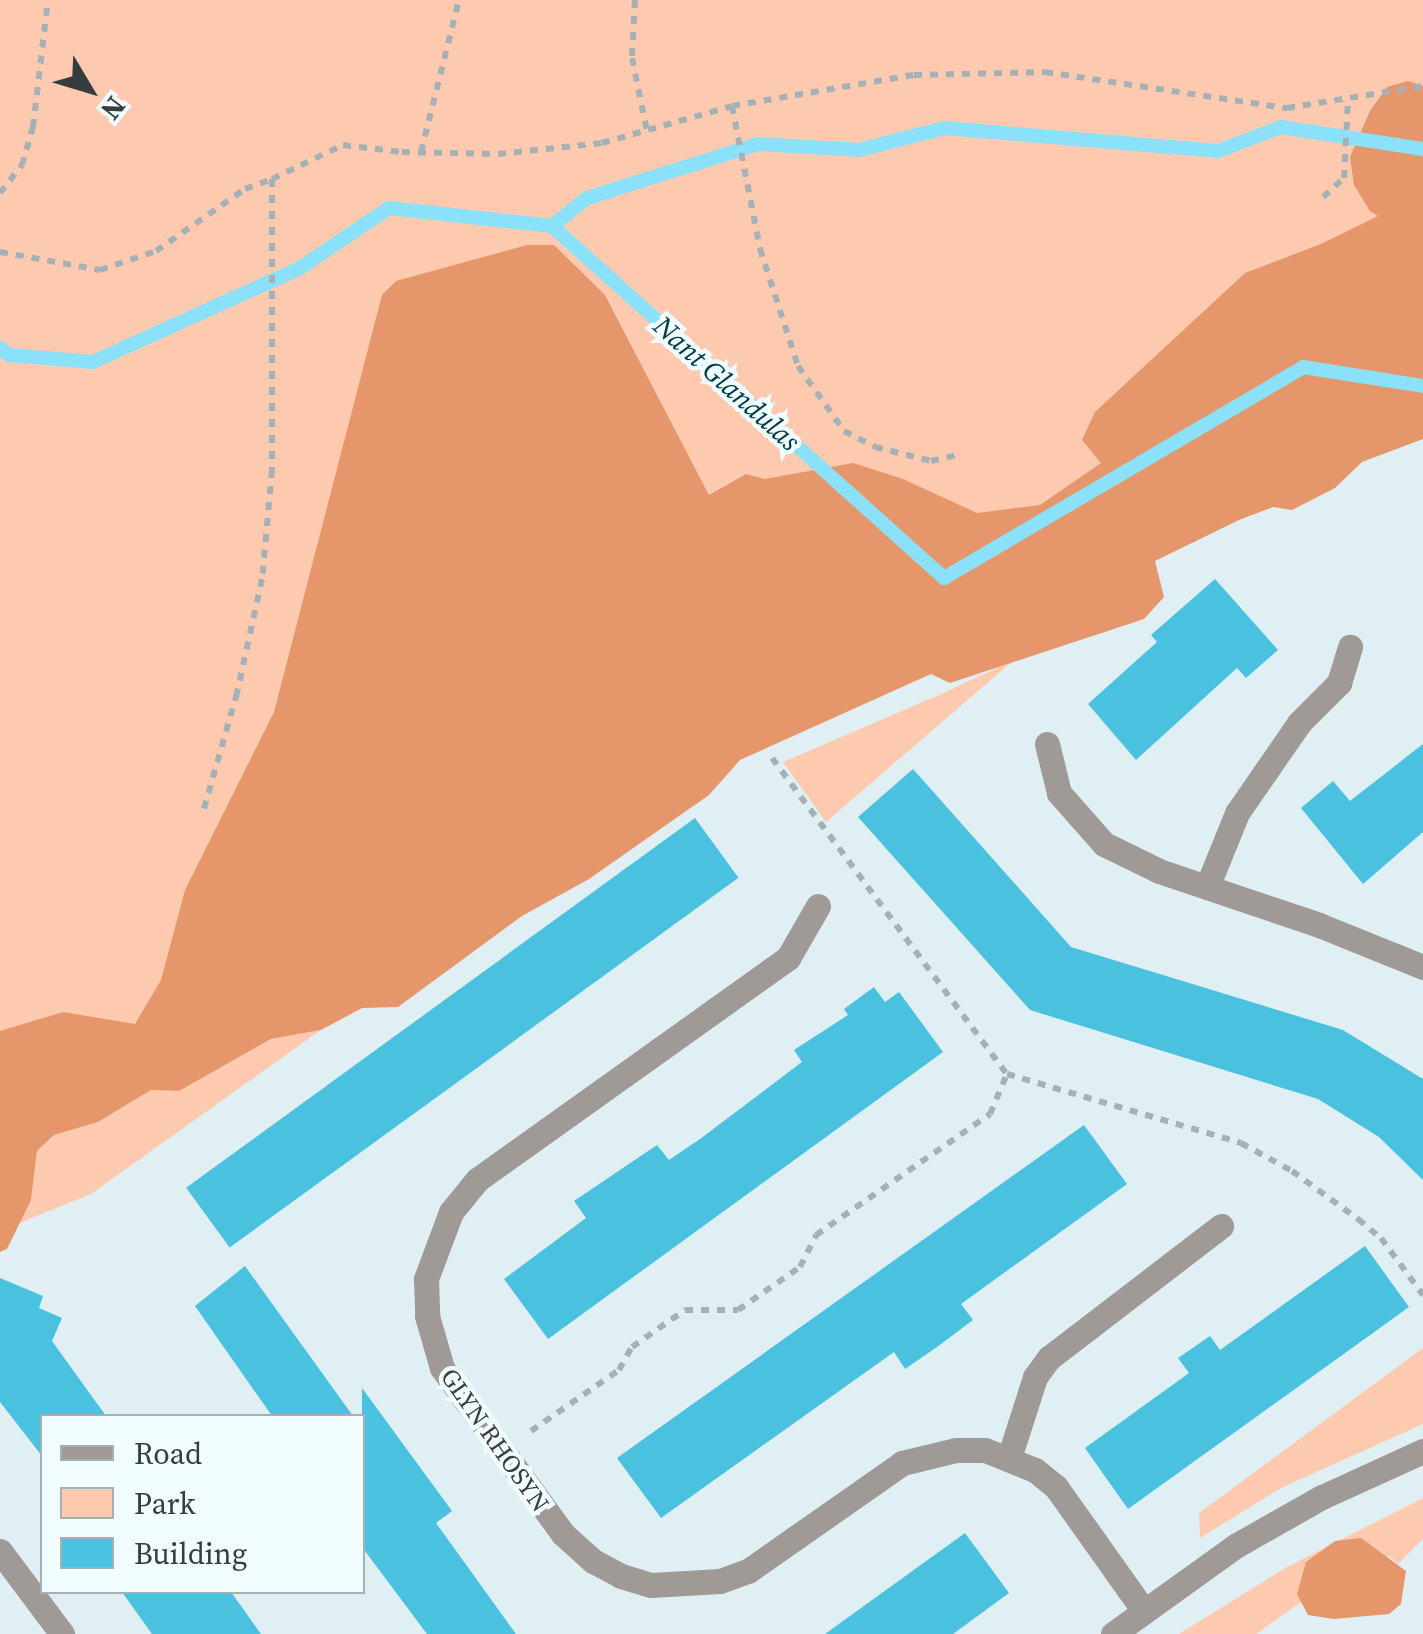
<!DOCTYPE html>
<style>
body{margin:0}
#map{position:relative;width:1423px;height:1634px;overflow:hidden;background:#e0eff3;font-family:"Source Serif 4",serif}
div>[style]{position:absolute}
.green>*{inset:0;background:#fdcab0}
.forest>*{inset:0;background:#e5966b}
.stream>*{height:14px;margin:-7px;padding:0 7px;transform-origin:7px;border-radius:7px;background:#8be1f9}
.building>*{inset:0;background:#4ac1de;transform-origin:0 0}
.path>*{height:6px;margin-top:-3px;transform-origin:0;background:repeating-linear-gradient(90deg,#a5b1b5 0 8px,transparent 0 16px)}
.minor>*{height:25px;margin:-12.5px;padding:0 12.5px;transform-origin:12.5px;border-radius:12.5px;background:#a09a97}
span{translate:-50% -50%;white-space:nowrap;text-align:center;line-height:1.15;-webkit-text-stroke:9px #f0fcff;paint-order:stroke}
.street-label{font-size:25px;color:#373d3f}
.water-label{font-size:28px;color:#023b47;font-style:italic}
.legend{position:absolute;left:40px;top:1414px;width:325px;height:180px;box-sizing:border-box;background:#f0fcff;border:2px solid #a6b0b2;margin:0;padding:12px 18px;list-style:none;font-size:30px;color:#373d3f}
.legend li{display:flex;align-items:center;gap:20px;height:50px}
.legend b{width:50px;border:2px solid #a6b0b2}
.north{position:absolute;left:40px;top:40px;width:100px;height:100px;-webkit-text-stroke:8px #f0fcff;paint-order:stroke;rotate:128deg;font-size:28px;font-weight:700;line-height:40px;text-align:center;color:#373d3f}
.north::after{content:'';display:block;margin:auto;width:35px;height:45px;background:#373d3f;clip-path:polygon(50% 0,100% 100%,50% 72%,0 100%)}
</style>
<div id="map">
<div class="green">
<div style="clip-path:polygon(0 0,1423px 0,1423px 243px,1054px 570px,746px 474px,709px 495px,605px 295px,534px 824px,0 1123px)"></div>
<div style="clip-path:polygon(1014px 660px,826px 822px,783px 762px,939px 695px)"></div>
<div style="clip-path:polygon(321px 1030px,91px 1194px,17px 1224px,31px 1200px,37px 1151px,54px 1135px,98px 1122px,151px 1090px,179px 1091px,271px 1039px)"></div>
<div style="clip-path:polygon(1423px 1348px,1423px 1424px,1281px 1488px,1200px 1538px,1199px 1513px)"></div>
<div style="clip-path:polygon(1423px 1498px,1423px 1539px,1398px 1564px,1389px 1556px,1298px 1604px,1256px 1634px,1179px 1634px,1287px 1567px)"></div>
</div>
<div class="forest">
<div style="clip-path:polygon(1408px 81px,1423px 86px,1423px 439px,1362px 462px,1335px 488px,1292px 510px,1273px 507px,1239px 520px,1155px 561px,1164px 597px,1144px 619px,950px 683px,931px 674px,740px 760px,709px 795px,589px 879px,522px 916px,398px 1007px,362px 1008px,321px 1030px,271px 1039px,179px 1091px,151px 1090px,98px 1122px,54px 1135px,37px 1151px,31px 1200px,7px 1249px,0 1252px,0 1031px,63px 1012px,135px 1024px,161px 980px,185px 890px,274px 712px,382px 295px,396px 281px,527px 245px,554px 245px,605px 295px,709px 495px,746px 474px,765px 479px,853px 463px,903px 479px,977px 513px,1040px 505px,1101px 463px,1082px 440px,1095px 412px,1245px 273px,1321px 244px,1378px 216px,1370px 211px,1354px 185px,1350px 157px,1370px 111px,1387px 87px)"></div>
<div style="clip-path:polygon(1361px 1538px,1406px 1571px,1401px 1604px,1389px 1614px,1334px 1619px,1308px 1615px,1297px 1594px,1306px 1562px,1335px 1541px)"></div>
</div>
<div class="stream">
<div style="left:552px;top:226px;width:45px;rotate:-38.7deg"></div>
<div style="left:587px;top:198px;width:179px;rotate:-17.5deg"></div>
<div style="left:758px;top:144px;width:101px;rotate:3.4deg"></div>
<div style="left:859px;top:150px;width:88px;rotate:-14.5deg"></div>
<div style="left:944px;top:128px;width:275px;rotate:4.8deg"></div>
<div style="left:1218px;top:151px;width:67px;rotate:-20.9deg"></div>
<div style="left:1281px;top:127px;width:144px;rotate:8.8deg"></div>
<div style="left:0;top:348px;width:11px;rotate:38deg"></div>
<div style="left:9px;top:355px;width:84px;rotate:4.8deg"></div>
<div style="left:93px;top:362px;width:227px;rotate:-24.4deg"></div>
<div style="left:300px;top:268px;width:107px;rotate:-34deg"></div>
<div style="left:389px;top:208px;width:164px;rotate:6.3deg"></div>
<div style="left:552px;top:226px;width:527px;rotate:41.92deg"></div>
<div style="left:944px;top:578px;width:416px;rotate:-30.4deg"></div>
<div style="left:1303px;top:367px;width:121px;rotate:9deg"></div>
</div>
<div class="building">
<div style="clip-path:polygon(1215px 579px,1278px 650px,1246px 678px,1237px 668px,1136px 760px,1088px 704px,1157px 642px,1151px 635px)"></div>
<div style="clip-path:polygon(1423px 744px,1423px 832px,1363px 884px,1301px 808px,1333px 781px,1350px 801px)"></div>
<div style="clip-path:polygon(913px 769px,1071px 947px,1343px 1030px,1423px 1079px,1423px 1180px,1379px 1137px,1318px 1099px,1030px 1010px,858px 817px)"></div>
<div style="left:695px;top:818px;width:74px;height:629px;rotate:54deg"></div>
<div style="clip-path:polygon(874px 987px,885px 1002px,899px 992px,943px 1052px,548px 1339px,504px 1279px,586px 1218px,574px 1201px,657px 1145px,669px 1160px,700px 1139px,802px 1062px,794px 1050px,848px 1015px,844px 1009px)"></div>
<div style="clip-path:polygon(1084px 1125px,1127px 1184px,961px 1304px,973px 1320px,937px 1347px,905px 1369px,894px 1352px,661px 1518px,617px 1458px)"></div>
<div style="clip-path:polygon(1365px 1246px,1409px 1307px,1128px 1509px,1085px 1448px,1189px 1373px,1178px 1358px,1210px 1336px,1220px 1350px)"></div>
<div style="clip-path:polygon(245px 1266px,304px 1348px,353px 1416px,272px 1416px,195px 1306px)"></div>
<div style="clip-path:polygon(0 1278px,43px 1296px,39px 1308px,62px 1318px,52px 1341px,106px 1416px,42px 1416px,42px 1456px,0 1402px)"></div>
<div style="clip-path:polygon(362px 1388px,452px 1511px,436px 1523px,516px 1634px,427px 1634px,362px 1547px)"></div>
<div style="clip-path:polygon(965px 1533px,1009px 1593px,953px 1634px,825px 1634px)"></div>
<div style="clip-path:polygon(122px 1592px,231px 1592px,261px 1634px,152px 1634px)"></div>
</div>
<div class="path">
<div style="left:635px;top:0;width:58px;rotate:93deg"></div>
<div style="left:632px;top:58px;width:75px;rotate:78.4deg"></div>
<div style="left:732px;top:106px;width:146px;rotate:78.9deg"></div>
<div style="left:760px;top:249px;width:123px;rotate:72deg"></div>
<div style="left:798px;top:366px;width:80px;rotate:54.7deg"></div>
<div style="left:844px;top:431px;width:35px;rotate:27deg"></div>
<div style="left:875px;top:447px;width:58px;rotate:14deg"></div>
<div style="left:931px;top:461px;width:32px;rotate:-13deg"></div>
<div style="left:421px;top:152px;width:157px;rotate:-76deg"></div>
<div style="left:272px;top:179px;width:79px;rotate:-25.6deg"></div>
<div style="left:343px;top:145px;width:59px;rotate:6.8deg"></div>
<div style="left:402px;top:152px;width:96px;rotate:1.2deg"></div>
<div style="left:498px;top:154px;width:105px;rotate:-6deg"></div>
<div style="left:602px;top:143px;width:135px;rotate:-15.9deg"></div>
<div style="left:732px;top:106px;width:185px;rotate:-9.7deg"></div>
<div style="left:914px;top:75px;width:131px;rotate:-1.3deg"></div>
<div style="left:1045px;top:72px;width:245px;rotate:8.5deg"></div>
<div style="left:1287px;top:108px;width:138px;rotate:-9.2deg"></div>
<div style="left:0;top:193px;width:36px;rotate:-52deg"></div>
<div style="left:22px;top:165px;width:40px;rotate:-74deg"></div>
<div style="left:33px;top:127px;width:128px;rotate:-83.3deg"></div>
<div style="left:1323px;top:197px;width:28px;rotate:-42deg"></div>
<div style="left:1344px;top:178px;width:78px;rotate:-87.1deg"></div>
<div style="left:0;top:252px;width:102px;rotate:10.2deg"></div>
<div style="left:100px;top:270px;width:59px;rotate:-18.7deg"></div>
<div style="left:156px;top:251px;width:108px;rotate:-34.9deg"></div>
<div style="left:245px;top:189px;width:29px;rotate:-20deg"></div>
<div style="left:272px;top:179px;width:291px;rotate:90deg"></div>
<div style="left:272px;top:470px;width:109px;rotate:95.2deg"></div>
<div style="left:262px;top:579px;width:117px;rotate:102.4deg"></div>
<div style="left:237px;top:693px;width:128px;rotate:105.9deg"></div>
<div style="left:772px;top:758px;width:394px;rotate:53.4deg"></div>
<div style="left:531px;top:1431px;width:107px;rotate:-34.7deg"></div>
<div style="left:619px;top:1370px;width:26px;rotate:-61deg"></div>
<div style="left:632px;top:1347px;width:65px;rotate:-34.9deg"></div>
<div style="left:685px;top:1310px;width:53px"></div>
<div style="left:738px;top:1310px;width:75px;rotate:-34.7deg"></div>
<div style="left:800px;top:1267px;width:36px;rotate:-63deg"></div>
<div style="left:816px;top:1235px;width:212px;rotate:-34.8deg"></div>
<div style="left:990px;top:1114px;width:43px;rotate:-67deg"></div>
<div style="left:1007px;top:1074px;width:244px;rotate:16.4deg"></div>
<div style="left:1241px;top:1143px;width:58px;rotate:28.8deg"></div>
<div style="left:1292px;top:1171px;width:82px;rotate:36deg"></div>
<div style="left:1358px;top:1219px;width:30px;rotate:40deg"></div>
<div style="left:1381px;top:1238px;width:71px;rotate:53.6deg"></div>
</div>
<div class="minor">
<div style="left:1047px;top:744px;width:50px;rotate:76.2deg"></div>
<div style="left:1059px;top:793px;width:68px;rotate:48.6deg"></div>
<div style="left:1104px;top:844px;width:61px;rotate:26.1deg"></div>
<div style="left:1159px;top:871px;width:169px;rotate:18.6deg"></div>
<div style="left:1319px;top:925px;width:112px;rotate:22deg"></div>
<div style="left:1207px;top:887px;width:80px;rotate:-67.9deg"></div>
<div style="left:1237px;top:813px;width:109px;rotate:-55.4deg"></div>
<div style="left:1299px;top:723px;width:57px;rotate:-45deg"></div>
<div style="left:1339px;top:683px;width:38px;rotate:-73deg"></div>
<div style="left:818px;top:906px;width:60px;rotate:120deg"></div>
<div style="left:788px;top:958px;width:382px;rotate:144.5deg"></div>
<div style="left:477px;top:1180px;width:41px;rotate:129.1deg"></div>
<div style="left:451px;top:1212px;width:72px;rotate:110.5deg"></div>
<div style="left:426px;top:1279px;width:37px;rotate:88deg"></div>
<div style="left:427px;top:1316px;width:54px;rotate:73.9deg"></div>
<div style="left:442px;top:1368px;width:205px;rotate:53.9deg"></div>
<div style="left:563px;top:1534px;width:40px;rotate:42deg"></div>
<div style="left:593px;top:1561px;width:32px;rotate:28deg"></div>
<div style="left:621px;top:1576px;width:31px;rotate:17deg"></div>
<div style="left:651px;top:1585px;width:69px;rotate:-3.3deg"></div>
<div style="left:720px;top:1581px;width:30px;rotate:-20deg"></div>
<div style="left:748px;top:1571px;width:188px;rotate:-35deg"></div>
<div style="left:902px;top:1463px;width:56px;rotate:-13.5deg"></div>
<div style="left:956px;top:1450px;width:29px"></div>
<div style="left:985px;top:1450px;width:54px;rotate:21.8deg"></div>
<div style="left:1035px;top:1470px;width:27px;rotate:39deg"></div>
<div style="left:1056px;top:1487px;width:152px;rotate:54.6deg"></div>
<div style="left:1009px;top:1458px;width:85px;rotate:-72.2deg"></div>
<div style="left:1035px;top:1377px;width:24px;rotate:-54deg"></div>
<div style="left:1049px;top:1358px;width:217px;rotate:-37.5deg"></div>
<div style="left:0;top:1551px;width:104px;rotate:53.2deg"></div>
<div style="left:1113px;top:1634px;width:153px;rotate:-35.7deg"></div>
<div style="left:1237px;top:1545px;width:98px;rotate:-29.5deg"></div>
<div style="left:1322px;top:1497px;width:111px;rotate:-24.5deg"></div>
</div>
<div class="street-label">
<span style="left:495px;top:1440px;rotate:55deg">GLYN RHOSYN</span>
</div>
<div class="water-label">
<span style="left:727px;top:383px;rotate:42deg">Nant Glandulas</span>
</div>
<ul class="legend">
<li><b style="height:12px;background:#a09a97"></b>Road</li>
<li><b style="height:28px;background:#fdcab0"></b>Park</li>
<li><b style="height:28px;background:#4ac1de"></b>Building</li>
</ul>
<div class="north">N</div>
</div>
